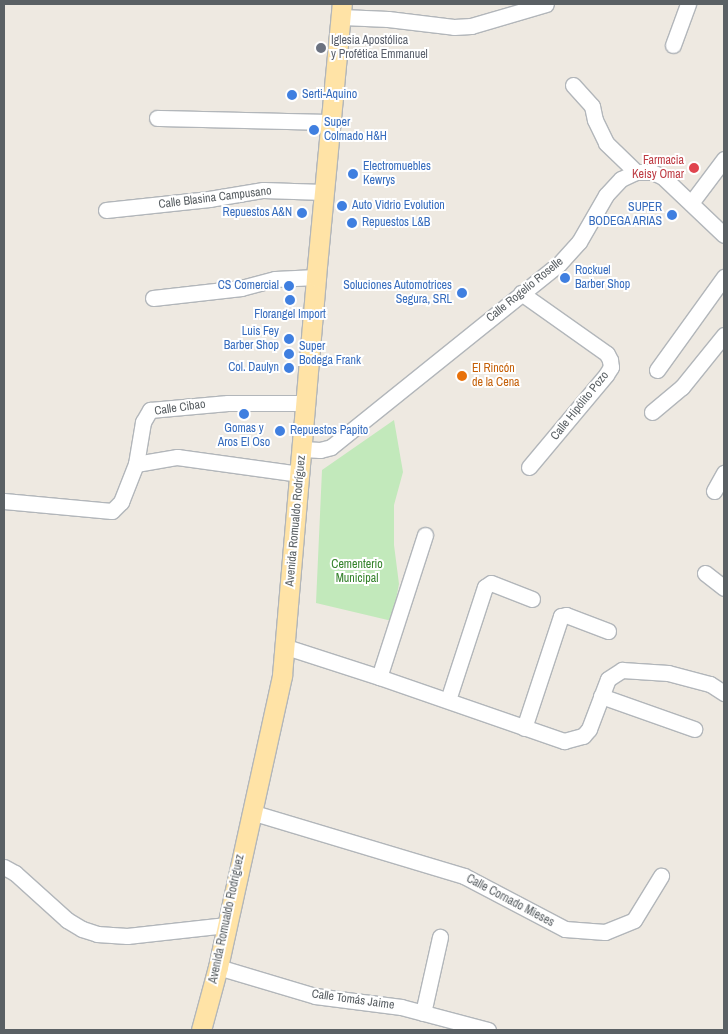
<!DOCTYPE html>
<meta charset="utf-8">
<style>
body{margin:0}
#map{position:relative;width:728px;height:1034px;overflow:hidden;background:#eee9e1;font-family:"Archivo Narrow",sans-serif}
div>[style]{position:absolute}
.green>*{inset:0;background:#c2e9bb}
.roads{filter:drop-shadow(1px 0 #b2b6ba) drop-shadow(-1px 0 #b2b6ba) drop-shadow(0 1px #b2b6ba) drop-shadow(0 -1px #b2b6ba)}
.minor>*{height:15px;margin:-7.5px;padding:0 7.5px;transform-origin:7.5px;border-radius:7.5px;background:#fff}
.major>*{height:19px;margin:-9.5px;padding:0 9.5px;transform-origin:9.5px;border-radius:9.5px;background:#ffe3a6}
.dots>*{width:14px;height:14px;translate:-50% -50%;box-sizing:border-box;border:2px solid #fff;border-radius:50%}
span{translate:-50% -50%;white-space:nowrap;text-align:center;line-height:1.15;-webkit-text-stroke:4px #fff;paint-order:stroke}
.worship-label{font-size:12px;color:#5b616d}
.left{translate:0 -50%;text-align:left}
.shop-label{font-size:12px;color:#366cbe}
.right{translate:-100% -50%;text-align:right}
.health-label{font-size:12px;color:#be3a42}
.street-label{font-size:12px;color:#5a6064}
.food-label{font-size:12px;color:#c56008}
.park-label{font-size:12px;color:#34822b}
.frame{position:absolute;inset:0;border:5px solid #5a6064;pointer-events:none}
</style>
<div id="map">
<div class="green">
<div style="clip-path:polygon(394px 420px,403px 472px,394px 505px,394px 545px,399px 584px,392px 621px,316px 603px,322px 470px)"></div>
</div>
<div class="roads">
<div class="minor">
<div style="left:342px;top:17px;width:46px;rotate:2.5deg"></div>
<div style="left:388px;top:19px;width:66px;rotate:6.9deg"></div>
<div style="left:454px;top:27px;width:17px;rotate:-3deg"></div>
<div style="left:471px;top:26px;width:78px;rotate:-16.3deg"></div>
<div style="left:673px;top:45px;width:44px;rotate:-69.9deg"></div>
<div style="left:573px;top:85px;width:28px;rotate:48deg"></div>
<div style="left:592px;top:106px;width:14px;rotate:78deg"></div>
<div style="left:595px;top:120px;width:25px;rotate:64deg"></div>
<div style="left:606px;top:143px;width:42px;rotate:44deg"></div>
<div style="left:157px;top:118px;width:175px;rotate:1.3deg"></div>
<div style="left:691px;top:203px;width:55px;rotate:-53.1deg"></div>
<div style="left:106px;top:210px;width:104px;rotate:-6.1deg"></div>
<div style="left:209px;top:199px;width:55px;rotate:-9.5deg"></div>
<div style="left:263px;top:190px;width:61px;rotate:1.9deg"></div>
<div style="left:521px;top:293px;width:105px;rotate:35.3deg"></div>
<div style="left:607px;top:354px;width:7px;rotate:63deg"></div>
<div style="left:610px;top:360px;width:7px;rotate:82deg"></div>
<div style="left:611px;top:367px;width:9px;rotate:122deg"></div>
<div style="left:606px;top:375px;width:120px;rotate:129.9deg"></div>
<div style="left:153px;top:298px;width:89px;rotate:-6.5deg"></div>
<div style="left:241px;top:288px;width:35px;rotate:-15deg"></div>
<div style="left:275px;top:279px;width:41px;rotate:-2.8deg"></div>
<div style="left:657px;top:370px;width:115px;rotate:-54.2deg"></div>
<div style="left:652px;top:412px;width:39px;rotate:-40deg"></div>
<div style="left:682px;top:387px;width:67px;rotate:-51.1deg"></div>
<div style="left:303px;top:449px;width:17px;rotate:3deg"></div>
<div style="left:320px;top:450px;width:11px;rotate:-15deg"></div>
<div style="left:331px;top:447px;width:292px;rotate:-38.8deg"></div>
<div style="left:559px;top:264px;width:30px;rotate:-48deg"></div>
<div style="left:579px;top:242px;width:54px;rotate:-60.1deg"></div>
<div style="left:606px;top:195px;width:22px;rotate:-47deg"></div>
<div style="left:621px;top:179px;width:17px;rotate:-25deg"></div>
<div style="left:636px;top:172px;width:16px"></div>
<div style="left:652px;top:172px;width:12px;rotate:24deg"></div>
<div style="left:663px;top:177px;width:84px;rotate:43.6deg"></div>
<div style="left:136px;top:464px;width:42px;rotate:-9.7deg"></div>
<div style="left:177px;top:457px;width:124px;rotate:7.9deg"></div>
<div style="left:714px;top:491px;width:21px;rotate:-61deg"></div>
<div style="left:4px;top:501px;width:108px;rotate:5.3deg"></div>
<div style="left:112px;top:511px;width:13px;rotate:-45deg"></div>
<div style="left:121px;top:502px;width:41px;rotate:-68.5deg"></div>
<div style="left:136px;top:464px;width:43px;rotate:-80.5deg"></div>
<div style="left:143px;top:422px;width:14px;rotate:-60deg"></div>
<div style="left:150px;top:410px;width:78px;rotate:-5.1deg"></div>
<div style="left:228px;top:403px;width:78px"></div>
<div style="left:425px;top:535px;width:149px;rotate:107.9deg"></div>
<div style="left:379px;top:677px;width:196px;rotate:19.1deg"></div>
<div style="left:564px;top:741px;width:20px;rotate:-15deg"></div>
<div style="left:583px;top:736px;width:9px;rotate:-49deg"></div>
<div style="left:589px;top:729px;width:53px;rotate:-69.2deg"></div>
<div style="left:608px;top:679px;width:17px;rotate:-33deg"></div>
<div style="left:622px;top:670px;width:46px;rotate:3.7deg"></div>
<div style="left:668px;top:673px;width:43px;rotate:14.7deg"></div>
<div style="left:710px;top:684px;width:17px;rotate:33deg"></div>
<div style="left:705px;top:573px;width:24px;rotate:38deg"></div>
<div style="left:286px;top:647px;width:98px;rotate:17.9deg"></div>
<div style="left:601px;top:696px;width:99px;rotate:19.5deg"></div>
<div style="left:448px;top:700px;width:119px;rotate:-71.9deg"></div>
<div style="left:485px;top:587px;width:7px;rotate:-34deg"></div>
<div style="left:491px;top:583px;width:44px;rotate:21.3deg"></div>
<div style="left:524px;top:728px;width:118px;rotate:-71.7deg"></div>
<div style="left:561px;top:616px;width:5px;rotate:-11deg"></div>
<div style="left:566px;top:615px;width:45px;rotate:20.9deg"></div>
<div style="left:251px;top:812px;width:222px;rotate:16.7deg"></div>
<div style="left:464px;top:876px;width:114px;rotate:27.7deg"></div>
<div style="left:565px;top:929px;width:40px;rotate:4.3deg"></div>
<div style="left:605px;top:932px;width:31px;rotate:-22deg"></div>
<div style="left:634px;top:920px;width:52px;rotate:-58.5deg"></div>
<div style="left:4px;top:867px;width:13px;rotate:29deg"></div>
<div style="left:15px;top:873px;width:70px;rotate:42.1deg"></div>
<div style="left:67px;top:920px;width:17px;rotate:31deg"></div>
<div style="left:82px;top:929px;width:16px;rotate:18deg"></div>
<div style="left:97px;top:934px;width:30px;rotate:4deg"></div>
<div style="left:127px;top:936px;width:100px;rotate:-6.3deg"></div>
<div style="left:218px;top:967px;width:101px;rotate:16.6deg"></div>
<div style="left:315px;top:996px;width:87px;rotate:7.3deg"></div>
<div style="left:401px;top:1007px;width:90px;rotate:14.8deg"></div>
<div style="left:423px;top:1013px;width:78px;rotate:-77.4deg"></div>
</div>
<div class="major">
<div style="left:201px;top:1030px;width:65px;rotate:-74.9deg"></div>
<div style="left:218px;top:967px;width:299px;rotate:-77.6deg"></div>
<div style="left:282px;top:675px;width:399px;rotate:-85.1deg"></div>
<div style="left:316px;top:277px;width:274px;rotate:-84.6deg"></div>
</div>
</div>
<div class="dots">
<div style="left:321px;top:48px;background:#6b7280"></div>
<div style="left:292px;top:95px;background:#3f7fe0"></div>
<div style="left:314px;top:130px;background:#3f7fe0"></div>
<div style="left:694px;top:168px;background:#e0444e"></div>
<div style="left:353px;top:174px;background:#3f7fe0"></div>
<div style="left:342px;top:206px;background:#3f7fe0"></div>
<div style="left:302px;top:213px;background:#3f7fe0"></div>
<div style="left:672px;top:215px;background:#3f7fe0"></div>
<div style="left:352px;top:223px;background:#3f7fe0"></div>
<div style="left:565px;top:278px;background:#3f7fe0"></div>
<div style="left:289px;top:286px;background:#3f7fe0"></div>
<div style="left:462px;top:293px;background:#3f7fe0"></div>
<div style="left:290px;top:300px;background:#3f7fe0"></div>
<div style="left:289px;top:339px;background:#3f7fe0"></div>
<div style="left:289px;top:354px;background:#3f7fe0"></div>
<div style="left:289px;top:368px;background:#3f7fe0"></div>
<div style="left:462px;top:376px;background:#e8710a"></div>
<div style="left:244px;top:414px;background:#3f7fe0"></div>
<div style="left:280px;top:431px;background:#3f7fe0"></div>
</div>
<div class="worship-label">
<span class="left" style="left:331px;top:48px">Iglesia Apostólica<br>y Profética Emmanuel</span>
</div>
<div class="shop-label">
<span class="left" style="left:302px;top:95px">Serti-Aquino</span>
<span class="left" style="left:324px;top:130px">Super<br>Colmado H&amp;H</span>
<span class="left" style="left:363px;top:174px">Electromuebles<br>Kewrys</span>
<span class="left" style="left:352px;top:206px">Auto Vidrio Evolution</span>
<span class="right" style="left:662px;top:215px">SUPER<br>BODEGA ARIAS</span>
<span class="right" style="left:292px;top:213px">Repuestos A&amp;N</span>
<span class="left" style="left:362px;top:223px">Repuestos L&amp;B</span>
<span class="left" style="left:575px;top:278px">Rockuel<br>Barber Shop</span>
<span class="right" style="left:279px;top:286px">CS Comercial</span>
<span class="right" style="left:452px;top:293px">Soluciones Automotrices<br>Segura, SRL</span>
<span style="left:290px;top:315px">Florangel Import</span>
<span class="right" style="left:279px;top:339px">Luis Fey<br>Barber Shop</span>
<span class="left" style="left:299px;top:354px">Super<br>Bodega Frank</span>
<span class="right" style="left:279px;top:368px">Col. Daulyn</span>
<span style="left:244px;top:436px">Gomas y<br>Aros El Oso</span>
<span class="left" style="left:290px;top:431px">Repuestos Papito</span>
</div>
<div class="health-label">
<span class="right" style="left:684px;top:168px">Farmacia<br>Keisy Omar</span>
</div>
<div class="street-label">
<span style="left:215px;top:198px;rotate:-7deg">Calle Blasina Campusano</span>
<span style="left:525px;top:290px;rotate:-39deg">Calle Rogelio Roselle</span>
<span style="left:580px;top:406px;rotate:-51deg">Calle Hipólito Pozo</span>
<span style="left:180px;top:408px;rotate:-8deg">Calle Cibao</span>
<span style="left:296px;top:521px;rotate:-85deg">Avenida Romualdo Rodríguez</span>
<span style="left:510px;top:901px;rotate:28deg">Calle Cornado Mieses</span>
<span style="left:227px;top:919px;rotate:-78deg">Avenida Romualdo Rodríguez</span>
<span style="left:353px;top:1000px;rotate:8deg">Calle Tomás Jaime</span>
</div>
<div class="food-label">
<span class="left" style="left:472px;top:376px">El Rincón<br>de la Cena</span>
</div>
<div class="park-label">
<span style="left:357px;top:572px">Cementerio<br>Municipal</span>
</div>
<div class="frame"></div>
</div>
